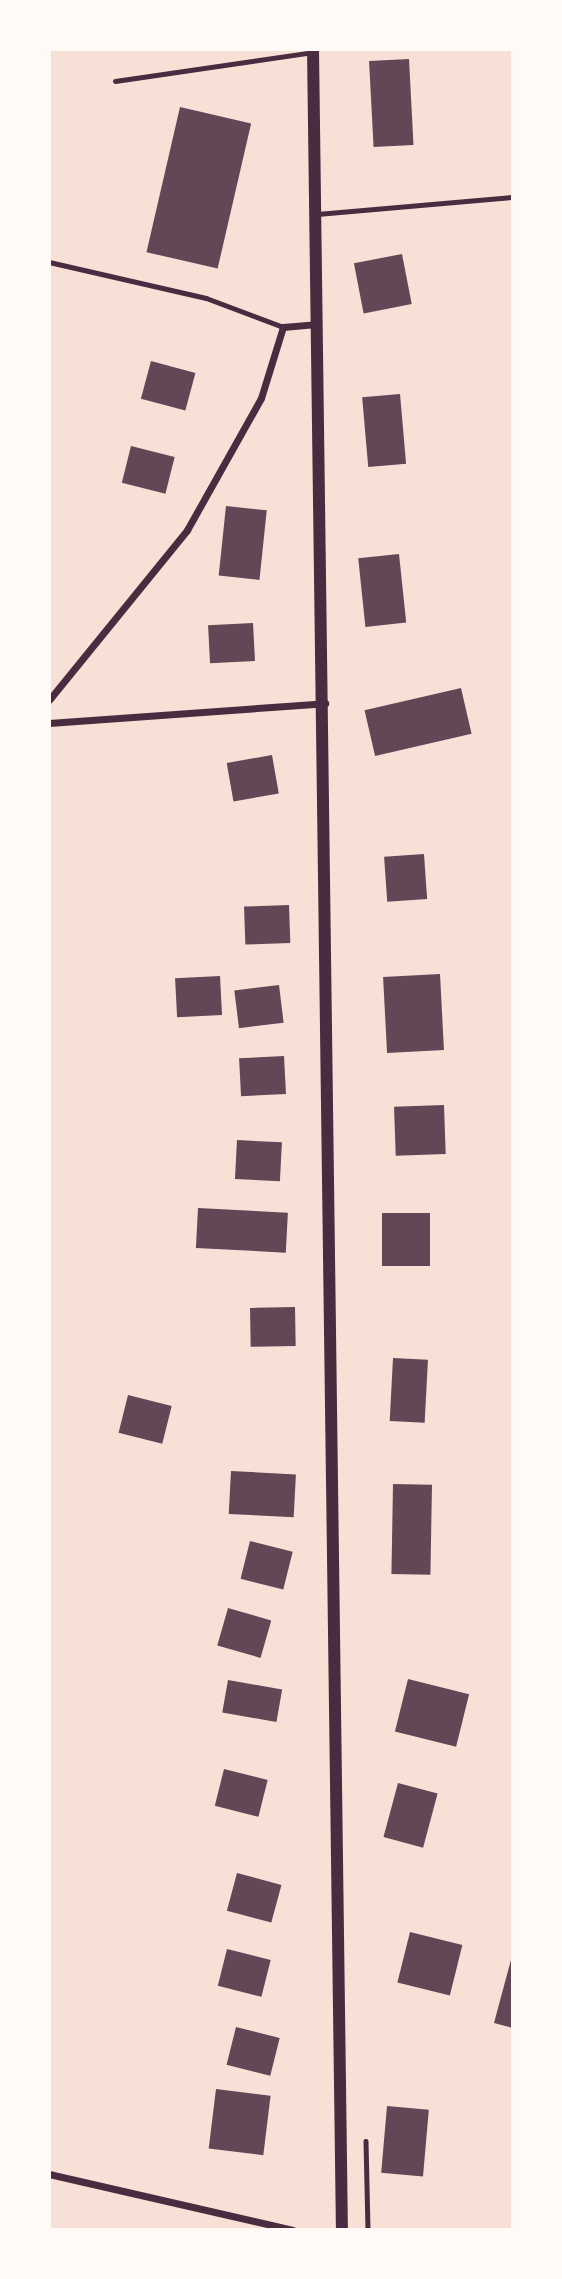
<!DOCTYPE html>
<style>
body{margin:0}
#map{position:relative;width:562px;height:2279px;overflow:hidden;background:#f7e1d7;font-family:"Sofia Sans Condensed",sans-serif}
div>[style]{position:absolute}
.building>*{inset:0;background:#644757;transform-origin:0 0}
.path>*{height:4.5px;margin:-2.25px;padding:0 2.25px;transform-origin:2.25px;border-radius:2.25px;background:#4a2c40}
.service>*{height:5px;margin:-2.5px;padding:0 2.5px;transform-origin:2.5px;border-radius:2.5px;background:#4a2c40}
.minor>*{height:7px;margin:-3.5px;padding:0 3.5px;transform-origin:3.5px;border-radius:3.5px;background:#4a2c40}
.tertiary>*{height:12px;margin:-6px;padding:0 6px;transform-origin:6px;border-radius:6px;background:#4a2c40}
span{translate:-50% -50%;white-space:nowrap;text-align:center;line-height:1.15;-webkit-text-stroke:5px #fffaf5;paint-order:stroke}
.frame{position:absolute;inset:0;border:51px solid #fffaf5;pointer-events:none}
</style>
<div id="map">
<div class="building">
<div style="left:409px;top:59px;width:86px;height:40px;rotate:87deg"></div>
<div style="left:180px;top:107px;width:73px;height:149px;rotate:13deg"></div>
<div style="left:402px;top:254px;width:51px;height:49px;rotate:79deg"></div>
<div style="left:151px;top:361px;width:46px;height:39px;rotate:15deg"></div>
<div style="left:400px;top:394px;width:70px;height:38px;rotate:85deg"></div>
<div style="left:131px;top:446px;width:45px;height:38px;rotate:14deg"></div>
<div style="left:226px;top:506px;width:41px;height:70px;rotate:6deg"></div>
<div style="left:399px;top:554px;width:69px;height:41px;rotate:84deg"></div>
<div style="left:253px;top:623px;width:38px;height:45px;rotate:87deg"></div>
<div style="left:461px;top:688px;width:47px;height:99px;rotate:77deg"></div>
<div style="left:272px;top:755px;width:39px;height:46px;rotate:80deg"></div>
<div style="left:424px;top:854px;width:45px;height:40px;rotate:86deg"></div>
<div style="left:289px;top:905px;width:38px;height:45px;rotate:88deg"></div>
<div style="left:440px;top:974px;width:76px;height:57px;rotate:87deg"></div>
<div style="left:220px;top:976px;width:39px;height:45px;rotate:87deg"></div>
<div style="left:279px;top:985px;width:38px;height:45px;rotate:83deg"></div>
<div style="left:284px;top:1056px;width:38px;height:45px;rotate:87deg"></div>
<div style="left:444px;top:1105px;width:49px;height:50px;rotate:88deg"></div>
<div style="left:237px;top:1140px;width:45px;height:39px;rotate:3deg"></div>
<div style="left:198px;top:1208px;width:90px;height:40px;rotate:3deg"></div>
<div style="left:430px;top:1213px;width:53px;height:48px;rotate:90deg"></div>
<div style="left:295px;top:1307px;width:39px;height:45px;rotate:89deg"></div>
<div style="left:393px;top:1358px;width:35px;height:63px;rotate:3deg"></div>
<div style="left:128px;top:1395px;width:45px;height:39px;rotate:14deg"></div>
<div style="left:231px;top:1471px;width:65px;height:43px;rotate:3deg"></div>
<div style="left:393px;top:1484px;width:39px;height:90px;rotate:1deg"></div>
<div style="left:250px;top:1541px;width:44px;height:39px;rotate:14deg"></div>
<div style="left:228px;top:1608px;width:45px;height:39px;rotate:16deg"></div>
<div style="left:408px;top:1679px;width:63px;height:54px;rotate:14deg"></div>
<div style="left:228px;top:1680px;width:55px;height:33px;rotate:10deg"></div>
<div style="left:224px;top:1769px;width:45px;height:38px;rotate:14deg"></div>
<div style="left:398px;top:1783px;width:41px;height:56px;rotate:15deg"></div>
<div style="left:237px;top:1873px;width:46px;height:39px;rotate:15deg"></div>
<div style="left:410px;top:1932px;width:54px;height:52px;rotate:14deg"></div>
<div style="left:227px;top:1949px;width:45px;height:38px;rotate:14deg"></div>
<div style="clip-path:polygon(512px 1956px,513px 1957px,513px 2028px,494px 2023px)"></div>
<div style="left:236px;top:2027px;width:45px;height:39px;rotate:14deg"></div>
<div style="left:216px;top:2089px;width:55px;height:60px;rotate:7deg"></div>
<div style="left:387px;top:2106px;width:42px;height:67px;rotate:5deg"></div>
</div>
<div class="path">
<div style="left:366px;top:2141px;width:89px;rotate:88.7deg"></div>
</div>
<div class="service">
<div style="left:115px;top:81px;width:200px;rotate:-8.3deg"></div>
<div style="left:317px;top:214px;width:195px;rotate:-5deg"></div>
<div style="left:49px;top:262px;width:161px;rotate:12.9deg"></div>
<div style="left:206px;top:298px;width:82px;rotate:20.6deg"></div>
</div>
<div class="minor">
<div style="left:49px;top:700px;width:219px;rotate:-50.9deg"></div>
<div style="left:187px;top:530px;width:151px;rotate:-60.7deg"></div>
<div style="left:261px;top:398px;width:74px;rotate:-72.8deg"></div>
<div style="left:283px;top:327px;width:33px;rotate:-5deg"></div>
<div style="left:49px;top:723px;width:277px;rotate:-4.1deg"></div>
<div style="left:49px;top:2174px;width:250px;rotate:12.9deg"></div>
</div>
<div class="tertiary">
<div style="left:313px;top:49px;width:2181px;rotate:89.24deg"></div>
</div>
<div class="frame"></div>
</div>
